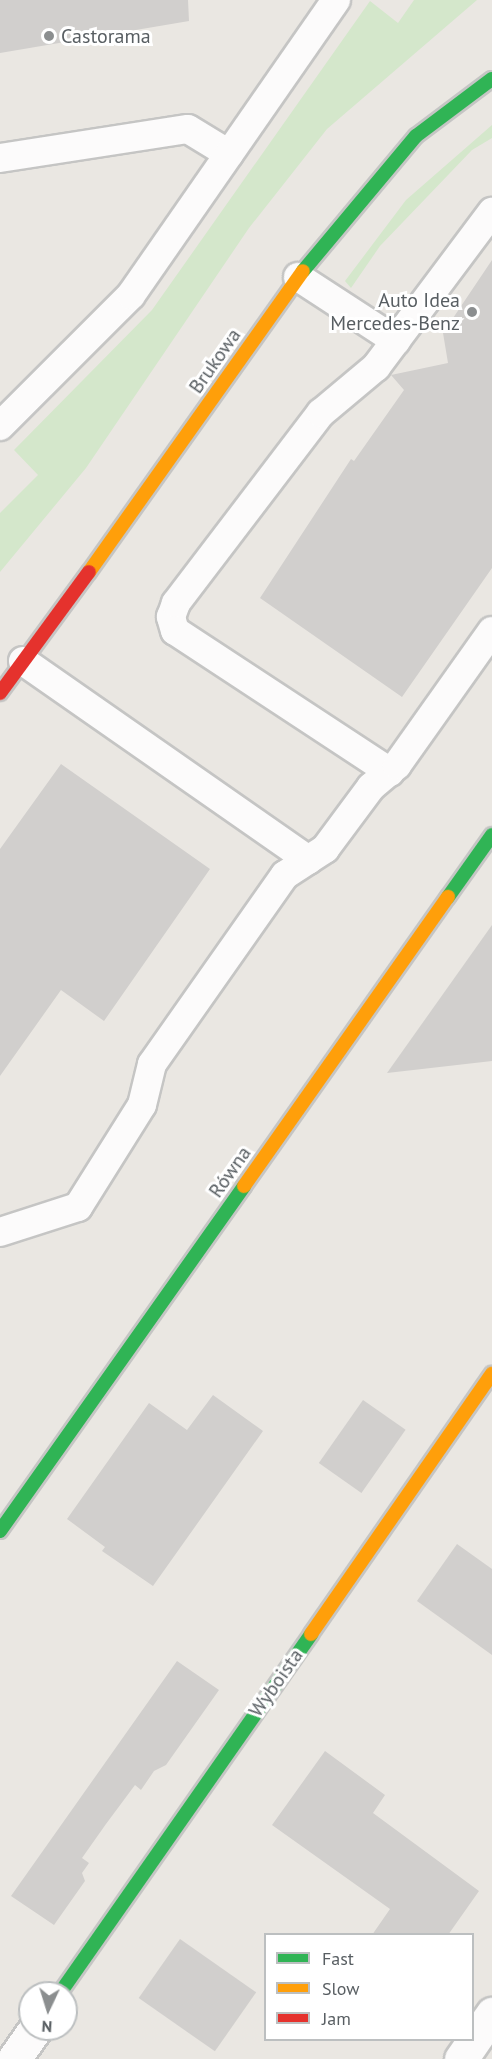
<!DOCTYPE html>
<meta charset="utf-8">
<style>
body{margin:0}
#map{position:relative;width:492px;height:2059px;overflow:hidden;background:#eae7e2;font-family:"PT Sans",sans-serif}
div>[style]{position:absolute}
.green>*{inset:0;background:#d4e7cb}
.building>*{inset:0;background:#d1cfcd;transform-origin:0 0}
.roads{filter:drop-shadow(2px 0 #c5c5c4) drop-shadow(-2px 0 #c5c5c4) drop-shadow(0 2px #c5c5c4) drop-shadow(0 -2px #c5c5c4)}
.lane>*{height:28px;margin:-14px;padding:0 14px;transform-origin:14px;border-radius:14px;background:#fcfbfb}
.street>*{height:33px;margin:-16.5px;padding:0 16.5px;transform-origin:16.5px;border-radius:16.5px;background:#fcfbfb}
.fast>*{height:14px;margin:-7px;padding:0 7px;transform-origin:7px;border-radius:7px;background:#30b455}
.slow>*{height:14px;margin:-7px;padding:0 7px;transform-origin:7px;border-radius:7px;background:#ff9f0a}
.jam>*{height:14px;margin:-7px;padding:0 7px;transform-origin:7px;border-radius:7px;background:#e5322d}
.dots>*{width:16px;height:16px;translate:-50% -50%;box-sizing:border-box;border:3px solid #fff;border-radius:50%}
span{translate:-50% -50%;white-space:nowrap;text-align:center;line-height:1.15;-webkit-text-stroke:6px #fff;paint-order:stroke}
.poi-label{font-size:20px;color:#585e62}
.left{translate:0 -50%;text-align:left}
.right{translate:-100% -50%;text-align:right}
.street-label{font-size:20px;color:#585e62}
.legend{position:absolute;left:264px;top:1933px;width:210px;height:108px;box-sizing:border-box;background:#fff;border:2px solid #bcbfc0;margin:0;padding:8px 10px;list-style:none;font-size:18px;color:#585e62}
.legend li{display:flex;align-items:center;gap:12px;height:30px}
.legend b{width:30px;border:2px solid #bcbfc0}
.north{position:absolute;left:18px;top:1981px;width:60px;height:60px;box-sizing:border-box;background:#fff;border:2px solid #bcbfc0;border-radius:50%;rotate:184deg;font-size:16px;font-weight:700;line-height:24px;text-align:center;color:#585e62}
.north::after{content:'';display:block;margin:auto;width:21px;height:27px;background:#8b8e8f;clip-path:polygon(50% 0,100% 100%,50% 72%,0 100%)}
</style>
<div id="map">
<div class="green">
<div style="clip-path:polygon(414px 0,477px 0,327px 129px,249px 228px,86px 468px,0 572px,0 513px,38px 475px,14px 450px,152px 310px,370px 1px,398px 23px)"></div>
<div style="clip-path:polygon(492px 125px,492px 138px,472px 150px,380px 246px,351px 288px,345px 281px,406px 200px)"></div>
</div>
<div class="building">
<div style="clip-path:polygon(0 0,188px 0,189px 21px,0 53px)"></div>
<div style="clip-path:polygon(492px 260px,492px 568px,402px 697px,260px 598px,351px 459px,354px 461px,404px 390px,391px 375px,448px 363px,443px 333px)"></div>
<div style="clip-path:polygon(61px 764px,210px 869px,104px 1021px,61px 990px,0 1076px,0 849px)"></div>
<div style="clip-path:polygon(492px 925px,492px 1061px,387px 1073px)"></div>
<div style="clip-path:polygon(213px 1395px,263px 1431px,153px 1586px,102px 1551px,105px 1547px,67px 1519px,149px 1403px,187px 1430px)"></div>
<div style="left:363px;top:1400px;width:52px;height:77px;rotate:35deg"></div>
<div style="clip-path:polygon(457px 1544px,492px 1569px,492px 1655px,417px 1601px)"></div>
<div style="clip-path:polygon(177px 1661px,219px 1690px,166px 1765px,154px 1771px,141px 1790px,135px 1785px,106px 1824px,82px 1858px,89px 1863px,82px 1873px,85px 1881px,54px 1925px,11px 1896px)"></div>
<div style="clip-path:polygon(325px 1751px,385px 1795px,373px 1813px,479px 1891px,448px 1935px,372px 1935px,390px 1909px,272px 1825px)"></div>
<div style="left:180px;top:1939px;width:93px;height:72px;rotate:35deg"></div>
</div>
<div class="roads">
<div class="lane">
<div style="left:0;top:158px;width:190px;rotate:-8.8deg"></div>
<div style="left:188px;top:129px;width:48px;rotate:31.4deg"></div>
<div style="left:298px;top:277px;width:117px;rotate:33.1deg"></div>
<div style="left:0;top:426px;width:185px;rotate:-45deg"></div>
<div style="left:131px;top:295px;width:359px;rotate:-55.2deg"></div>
<div style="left:23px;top:661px;width:348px;rotate:34.9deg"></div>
<div style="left:390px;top:772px;width:257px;rotate:-146.7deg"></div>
<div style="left:175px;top:631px;width:15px;rotate:-106deg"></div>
<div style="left:171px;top:617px;width:15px;rotate:-70deg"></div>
<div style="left:176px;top:603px;width:239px;rotate:-52.7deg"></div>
<div style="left:321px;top:413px;width:72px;rotate:-39.9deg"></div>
<div style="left:376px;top:367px;width:194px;rotate:-53.2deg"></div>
<div style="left:0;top:1232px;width:82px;rotate:-17.8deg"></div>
<div style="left:78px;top:1207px;width:120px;rotate:-57.9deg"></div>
<div style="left:142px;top:1105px;width:42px;rotate:-76.3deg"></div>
<div style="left:152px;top:1064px;width:231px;rotate:-54.9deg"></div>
<div style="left:285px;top:875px;width:48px;rotate:-33deg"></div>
<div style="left:325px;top:849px;width:77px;rotate:-53.4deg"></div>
<div style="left:371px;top:787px;width:34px;rotate:-40deg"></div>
<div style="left:397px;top:765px;width:164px;rotate:-54.7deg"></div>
</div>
<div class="street">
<div style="left:14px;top:2059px;width:37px;rotate:-55deg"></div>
<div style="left:461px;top:2059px;width:55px;rotate:-55.4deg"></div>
</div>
<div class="fast">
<div style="left:303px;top:271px;width:176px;rotate:-50.1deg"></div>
<div style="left:416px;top:136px;width:95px;rotate:-36.9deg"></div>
<div style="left:448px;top:897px;width:76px;rotate:-54.6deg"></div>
<div style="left:0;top:1531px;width:423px;rotate:-54.7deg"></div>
<div style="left:60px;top:1993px;width:438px;rotate:-55deg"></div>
</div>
<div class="slow">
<div style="left:89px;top:572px;width:369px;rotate:-54.6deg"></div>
<div style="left:244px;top:1186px;width:354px;rotate:-54.8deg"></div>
<div style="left:311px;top:1634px;width:317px;rotate:-55.2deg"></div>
</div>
<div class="jam">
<div style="left:0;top:693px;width:150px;rotate:-53.7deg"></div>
</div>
</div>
<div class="dots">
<div style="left:49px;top:36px;background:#8b8e8f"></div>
<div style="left:472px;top:312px;background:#8b8e8f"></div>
</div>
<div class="poi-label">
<span class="left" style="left:61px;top:36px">Castorama</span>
<span class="right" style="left:460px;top:312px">Auto Idea<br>Mercedes-Benz</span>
</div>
<div class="street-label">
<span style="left:215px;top:361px;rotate:-55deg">Brukowa</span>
<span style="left:230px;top:1172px;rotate:-55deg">Równa</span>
<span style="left:276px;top:1683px;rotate:-55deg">Wyboista</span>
</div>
<ul class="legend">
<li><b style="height:8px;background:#30b455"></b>Fast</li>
<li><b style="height:8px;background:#ff9f0a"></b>Slow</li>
<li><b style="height:8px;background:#e5322d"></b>Jam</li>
</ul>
<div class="north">N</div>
</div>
